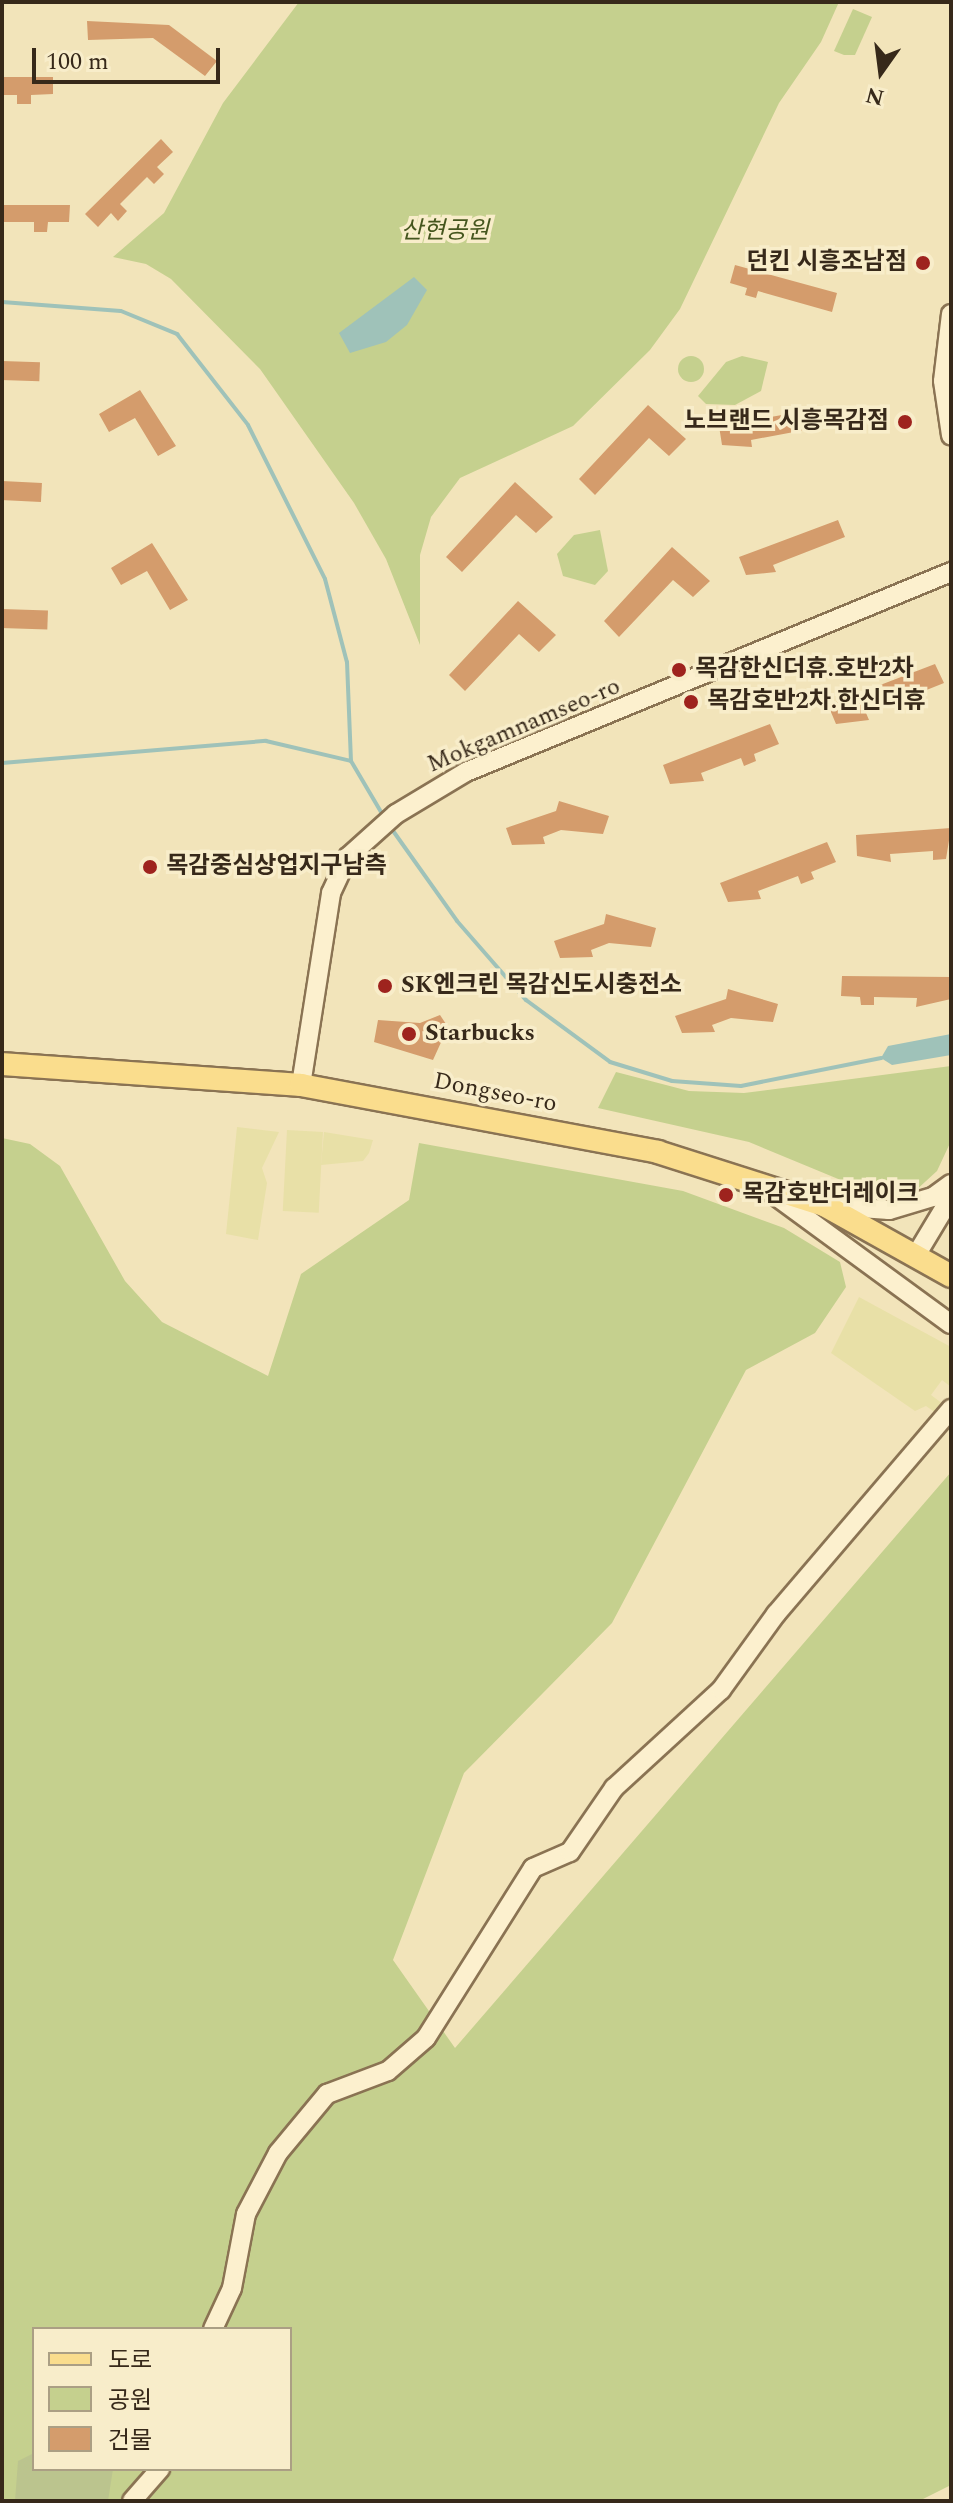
<!DOCTYPE html>
<meta charset="utf-8">
<style>
body{margin:0}
#map{position:relative;width:953px;height:2503px;overflow:hidden;background:#f2e4ba;font-family:Spectral,"Noto Sans KR",serif}
div>[style]{position:absolute}
.farmland>*{inset:0;background:#e8e0a7;transform-origin:0 0}
.green>*{inset:0;background:#c5d08e}
.round{border-radius:50%}
.cemetery>*{inset:0;background:#bbc48e}
.water>*{inset:0;background:#9fc2b9}
.stream>*{height:4px;margin:-2px;padding:0 2px;transform-origin:2px;border-radius:2px;background:#9fc2b9}
.building>*{inset:0;background:#d49c6c;transform-origin:0 0}
.roads{filter:drop-shadow(2px 0 #8a7353) drop-shadow(-2px 0 #8a7353) drop-shadow(0 2px #8a7353) drop-shadow(0 -2px #8a7353)}
.minor>*{height:18px;margin:-9px;padding:0 9px;transform-origin:9px;border-radius:9px;background:#fcf0ce}
.major>*{height:22px;margin:-11px;padding:0 11px;transform-origin:11px;border-radius:11px;background:#fadd8d}
.dots>*{width:22px;height:22px;translate:-50% -50%;box-sizing:border-box;border:4px solid #f8edca;border-radius:50%}
span{translate:-50% -50%;white-space:nowrap;text-align:center;line-height:1.15;-webkit-text-stroke:7px #f8edca;paint-order:stroke}
.park-label{font-size:24px;color:#45561e;font-style:italic}
.poi-label{font-size:24px;color:#37291a;font-weight:700}
.right{translate:-100% -50%;text-align:right}
.left{translate:0 -50%;text-align:left}
.street-label{font-size:24px;color:#37291a}
.frame{position:absolute;inset:0;border:4px solid #37291a;pointer-events:none}
.legend{position:absolute;left:32px;top:2327px;width:260px;height:144px;box-sizing:border-box;background:#f8edca;border:2px solid #ab9f84;margin:0;padding:10px 14px;list-style:none;font-size:24px;color:#37291a}
.legend li{display:flex;align-items:center;gap:16px;height:40px}
.legend b{width:40px;border:2px solid #ab9f84}
.north{position:absolute;left:841px;top:32px;width:80px;height:80px;-webkit-text-stroke:6px #f8edca;paint-order:stroke;rotate:194deg;font-size:22px;font-weight:700;line-height:32px;text-align:center;color:#37291a}
.north::after{content:'';display:block;margin:auto;width:28px;height:36px;background:#37291a;clip-path:polygon(50% 0,100% 100%,50% 72%,0 100%)}
.scale{position:absolute;left:32px;top:48px;width:188px;height:36px;box-sizing:border-box;border:4px solid #37291a;border-top:0;padding-left:10px;font-size:24px;line-height:28px;white-space:nowrap;color:#37291a;-webkit-text-stroke:6px #f8edca;paint-order:stroke}
</style>
<div id="map">
<div class="farmland">
<div style="clip-path:polygon(237px 1127px,279px 1132px,262px 1168px,267px 1183px,258px 1240px,226px 1234px)"></div>
<div style="left:287px;top:1130px;width:36px;height:81px;rotate:3deg"></div>
<div style="clip-path:polygon(324px 1132px,373px 1140px,369px 1153px,363px 1161px,321px 1165px)"></div>
<div style="clip-path:polygon(859px 1297px,951px 1347px,951px 1387px,942px 1380px,931px 1395px,943px 1404px,936px 1413px,926px 1406px,915px 1411px,831px 1353px)"></div>
</div>
<div class="green">
<div style="clip-path:polygon(299px 2px,839px 2px,821px 42px,779px 103px,680px 309px,650px 350px,573px 426px,460px 478px,431px 517px,420px 555px,420px 645px,386px 559px,354px 503px,260px 369px,171px 279px,146px 264px,113px 257px,164px 213px,223px 103px)"></div>
<div style="clip-path:polygon(853px 9px,872px 17px,855px 55px,844px 55px,834px 51px)"></div>
<div class="round" style="left:678px;top:356px;width:26px;height:26px"></div>
<div style="clip-path:polygon(742px 356px,768px 362px,761px 391px,735px 405px,706px 404px,698px 396px,726px 362px)"></div>
<div style="clip-path:polygon(600px 530px,608px 571px,595px 585px,563px 576px,557px 554px,574px 535px)"></div>
<div style="clip-path:polygon(951px 1066px,951px 1141px,937px 1171px,914px 1192px,860px 1188px,749px 1142px,598px 1108px,616px 1072px,689px 1091px,744px 1093px)"></div>
<div style="clip-path:polygon(evenodd,2px 1138px,30px 1144px,60px 1166px,125px 1281px,162px 1322px,268px 1376px,301px 1274px,409px 1200px,419px 1143px,683px 1191px,784px 1228px,840px 1262px,846px 1287px,815px 1333px,746px 1370px,612px 1623px,464px 1773px,393px 1960px,455px 2048px,951px 1472px,951px 2485px,919px 2501px,2px 2501px,2px 1138px,34px 2329px,290px 2329px,290px 2469px,34px 2469px,34px 2329px)"></div>
</div>
<div class="cemetery">
<div style="clip-path:polygon(34px 2453px,34px 2469px,113px 2469px,108px 2501px,15px 2501px,18px 2461px)"></div>
</div>
<div class="water">
<div style="clip-path:polygon(414px 277px,427px 290px,407px 325px,386px 342px,350px 353px,339px 333px)"></div>
<div style="clip-path:polygon(951px 1034px,951px 1055px,892px 1065px,881px 1058px,888px 1046px)"></div>
</div>
<div class="stream">
<div style="left:2px;top:302px;width:119px;rotate:4.3deg"></div>
<div style="left:121px;top:311px;width:61px;rotate:22.3deg"></div>
<div style="left:177px;top:334px;width:115px;rotate:52deg"></div>
<div style="left:248px;top:425px;width:172px;rotate:63.4deg"></div>
<div style="left:325px;top:579px;width:86px;rotate:75.2deg"></div>
<div style="left:347px;top:662px;width:99px;rotate:87.7deg"></div>
<div style="left:2px;top:763px;width:265px;rotate:-4.8deg"></div>
<div style="left:266px;top:741px;width:87px;rotate:13.2deg"></div>
<div style="left:351px;top:761px;width:65px;rotate:59.5deg"></div>
<div style="left:391px;top:828px;width:114px;rotate:54.6deg"></div>
<div style="left:457px;top:921px;width:105px;rotate:48.9deg"></div>
<div style="left:526px;top:1000px;width:104px;rotate:36.4deg"></div>
<div style="left:610px;top:1062px;width:65px;rotate:17deg"></div>
<div style="left:672px;top:1081px;width:69px;rotate:4.1deg"></div>
<div style="left:741px;top:1086px;width:143px;rotate:-11.3deg"></div>
</div>
<div class="building">
<div style="clip-path:polygon(87px 21px,169px 25px,217px 61px,205px 76px,153px 38px,88px 40px)"></div>
<div style="clip-path:polygon(2px 77px,53px 77px,53px 94px,31px 95px,31px 104px,17px 104px,17px 95px,2px 95px)"></div>
<div style="clip-path:polygon(161px 139px,173px 152px,157px 167px,164px 174px,154px 184px,147px 177px,120px 204px,127px 211px,118px 221px,111px 213px,98px 227px,85px 214px)"></div>
<div style="clip-path:polygon(2px 205px,70px 205px,69px 222px,48px 222px,47px 232px,34px 232px,34px 222px,2px 222px)"></div>
<div style="clip-path:polygon(735px 265px,837px 293px,832px 312px,758px 291px,756px 298px,745px 295px,747px 288px,730px 283px)"></div>
<div style="left:2px;top:361px;width:38px;height:19px;rotate:2deg"></div>
<div style="clip-path:polygon(140px 390px,176px 446px,158px 456px,135px 418px,109px 432px,99px 414px)"></div>
<div style="clip-path:polygon(648px 405px,686px 439px,669px 456px,649px 438px,595px 495px,579px 479px)"></div>
<div style="clip-path:polygon(822px 408px,826px 426px,751px 440px,752px 447px,722px 445px,719px 426px)"></div>
<div style="left:2px;top:481px;width:40px;height:19px;rotate:3deg"></div>
<div style="clip-path:polygon(515px 482px,553px 517px,536px 533px,516px 515px,462px 572px,446px 557px)"></div>
<div style="clip-path:polygon(838px 520px,845px 537px,773px 565px,776px 572px,746px 575px,739px 557px)"></div>
<div style="clip-path:polygon(152px 543px,188px 600px,170px 610px,147px 571px,121px 585px,111px 568px)"></div>
<div style="clip-path:polygon(672px 547px,710px 581px,693px 597px,673px 580px,619px 637px,604px 621px)"></div>
<div style="clip-path:polygon(518px 601px,556px 635px,539px 652px,519px 634px,465px 691px,449px 675px)"></div>
<div style="left:2px;top:609px;width:46px;height:19px;rotate:2deg"></div>
<div style="clip-path:polygon(935px 664px,944px 683px,919px 693px,922px 701px,909px 706px,906px 698px,866px 713px,869px 720px,836px 724px,828px 705px)"></div>
<div style="clip-path:polygon(770px 724px,779px 744px,754px 754px,756px 761px,744px 766px,741px 758px,701px 773px,704px 781px,670px 784px,663px 765px)"></div>
<div style="clip-path:polygon(559px 801px,609px 816px,603px 834px,561px 830px,543px 837px,545px 844px,512px 845px,506px 828px,556px 811px)"></div>
<div style="clip-path:polygon(951px 828px,946px 859px,933px 860px,933px 851px,890px 854px,891px 862px,857px 856px,856px 835px)"></div>
<div style="clip-path:polygon(827px 842px,836px 862px,811px 872px,814px 879px,801px 884px,798px 876px,758px 891px,761px 899px,728px 902px,720px 883px)"></div>
<div style="clip-path:polygon(606px 914px,656px 928px,651px 947px,609px 943px,591px 950px,593px 957px,560px 958px,554px 941px,604px 924px)"></div>
<div style="clip-path:polygon(842px 976px,951px 977px,951px 999px,916px 1007px,917px 998px,874px 997px,874px 1005px,861px 1005px,860px 997px,841px 996px)"></div>
<div style="clip-path:polygon(728px 989px,778px 1004px,773px 1022px,731px 1018px,712px 1025px,715px 1032px,682px 1033px,675px 1016px,726px 999px)"></div>
<div style="clip-path:polygon(440px 1015px,448px 1027px,433px 1060px,374px 1042px,378px 1020px,420px 1023px)"></div>
</div>
<div class="roads">
<div class="minor">
<div style="left:951px;top:314px;width:67px;rotate:96.8deg"></div>
<div style="left:943px;top:381px;width:55px;rotate:81.6deg"></div>
<div style="left:301px;top:1085px;width:194px;rotate:-81.1deg"></div>
<div style="left:331px;top:893px;width:40px;rotate:-65deg"></div>
<div style="left:348px;top:857px;width:64px;rotate:-41.9deg"></div>
<div style="left:396px;top:814px;width:82px;rotate:-31deg"></div>
<div style="left:466px;top:772px;width:525px;rotate:-22.41deg"></div>
<div style="left:769px;top:1191px;width:225px;rotate:36.2deg"></div>
<div style="left:832px;top:1206px;width:57px;rotate:4deg"></div>
<div style="left:889px;top:1210px;width:46px;rotate:-16.5deg"></div>
<div style="left:933px;top:1197px;width:22px;rotate:-36deg"></div>
<div style="left:915px;top:1257px;width:70px;rotate:-59deg"></div>
<div style="left:213px;top:2329px;width:45px;rotate:-65.1deg"></div>
<div style="left:232px;top:2288px;width:75px;rotate:-79.3deg"></div>
<div style="left:246px;top:2214px;width:69px;rotate:-62.3deg"></div>
<div style="left:278px;top:2153px;width:77px;rotate:-50.3deg"></div>
<div style="left:327px;top:2094px;width:65px;rotate:-20.7deg"></div>
<div style="left:388px;top:2071px;width:50px;rotate:-41deg"></div>
<div style="left:426px;top:2038px;width:201px;rotate:-57.8deg"></div>
<div style="left:533px;top:1868px;width:40px;rotate:-23.4deg"></div>
<div style="left:570px;top:1852px;width:78px;rotate:-55.5deg"></div>
<div style="left:614px;top:1788px;width:145px;rotate:-42.5deg"></div>
<div style="left:721px;top:1690px;width:94px;rotate:-54.1deg"></div>
<div style="left:776px;top:1614px;width:270px;rotate:-49.5deg"></div>
<div style="left:132px;top:2501px;width:43px;rotate:-48.8deg"></div>
</div>
<div class="major">
<div style="left:2px;top:1064px;width:300px;rotate:4deg"></div>
<div style="left:301px;top:1085px;width:363px;rotate:10.6deg"></div>
<div style="left:658px;top:1152px;width:174px;rotate:17.7deg"></div>
<div style="left:824px;top:1205px;width:145px;rotate:29.2deg"></div>
</div>
</div>
<div class="dots">
<div style="left:923px;top:263px;background:#9e231e"></div>
<div style="left:905px;top:422px;background:#9e231e"></div>
<div style="left:679px;top:670px;background:#9e231e"></div>
<div style="left:691px;top:702px;background:#9e231e"></div>
<div style="left:150px;top:867px;background:#9e231e"></div>
<div style="left:385px;top:986px;background:#9e231e"></div>
<div style="left:409px;top:1034px;background:#9e231e"></div>
<div style="left:726px;top:1195px;background:#9e231e"></div>
</div>
<div class="park-label">
<span style="left:445px;top:232px">산현공원</span>
</div>
<div class="poi-label">
<span class="right" style="left:907px;top:263px">던킨 시흥조남점</span>
<span class="right" style="left:889px;top:422px">노브랜드 시흥목감점</span>
<span class="left" style="left:695px;top:670px">목감한신더휴.호반2차</span>
<span class="left" style="left:707px;top:702px">목감호반2차.한신더휴</span>
<span class="left" style="left:166px;top:867px">목감중심상업지구남측</span>
<span class="left" style="left:401px;top:986px">SK엔크린 목감신도시충전소</span>
<span class="left" style="left:425px;top:1034px">Starbucks</span>
<span class="left" style="left:742px;top:1195px">목감호반더레이크</span>
</div>
<div class="street-label">
<span style="left:524px;top:726px;rotate:-23deg">Mokgamnamseo-ro</span>
<span style="left:495px;top:1093px;rotate:11deg">Dongseo-ro</span>
</div>
<div class="frame"></div>
<ul class="legend">
<li><b style="height:10px;background:#fadd8d"></b>도로</li>
<li><b style="height:22px;background:#c5d08e"></b>공원</li>
<li><b style="height:22px;background:#d49c6c"></b>건물</li>
</ul>
<div class="north">N</div>
<div class="scale">100 m</div>
</div>
